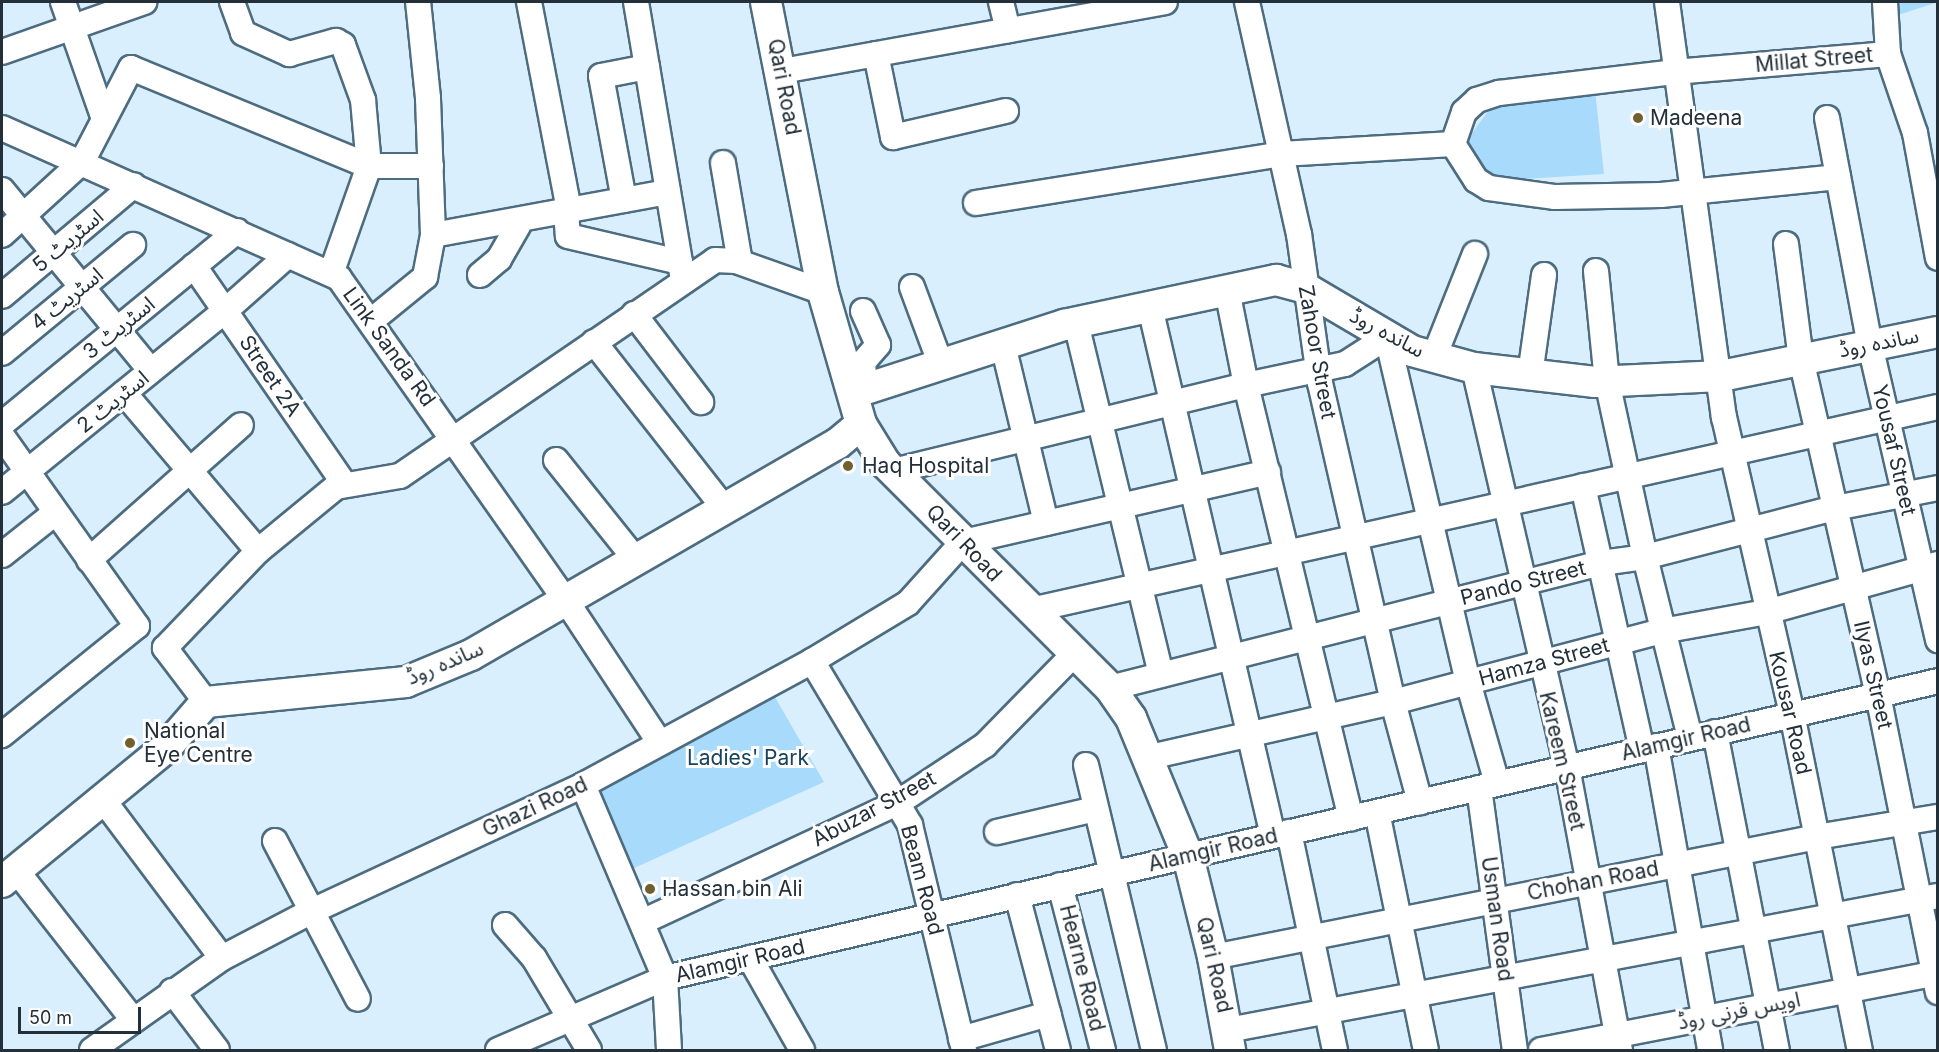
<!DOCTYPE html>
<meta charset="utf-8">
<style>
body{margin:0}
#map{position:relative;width:1939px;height:1052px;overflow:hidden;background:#daeffd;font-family:Inter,"Noto Sans Arabic",sans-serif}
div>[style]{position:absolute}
.green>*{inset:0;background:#a8dafb}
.roads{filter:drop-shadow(2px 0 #4d6c80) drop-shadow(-2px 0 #4d6c80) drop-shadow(0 2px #4d6c80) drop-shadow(0 -2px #4d6c80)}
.minor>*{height:24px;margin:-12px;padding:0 12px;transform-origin:12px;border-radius:12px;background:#fff}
.major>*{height:30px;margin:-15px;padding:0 15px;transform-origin:15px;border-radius:15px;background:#fff}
.dots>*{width:16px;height:16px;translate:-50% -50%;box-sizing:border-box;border:3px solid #fff;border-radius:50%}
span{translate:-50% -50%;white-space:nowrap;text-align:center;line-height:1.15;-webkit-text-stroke:6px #fff;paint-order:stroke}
.street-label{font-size:21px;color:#233039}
.poi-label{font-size:21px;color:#233039}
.left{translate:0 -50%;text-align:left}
.park-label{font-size:21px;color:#18435c}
.frame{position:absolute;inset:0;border:3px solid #233039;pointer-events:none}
.scale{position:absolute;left:18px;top:1007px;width:123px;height:27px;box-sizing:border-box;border:3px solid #233039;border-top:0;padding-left:8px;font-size:18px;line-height:21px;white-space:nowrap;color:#233039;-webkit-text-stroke:4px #fff;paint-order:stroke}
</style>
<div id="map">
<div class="green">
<div style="clip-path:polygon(1885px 2px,1938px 2px,1886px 19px)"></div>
<div style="clip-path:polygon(1595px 90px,1604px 174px,1493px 181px,1466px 141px,1495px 102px)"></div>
<div style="clip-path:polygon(768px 685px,824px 782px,621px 874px,583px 785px)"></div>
</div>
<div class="roads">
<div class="minor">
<div style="left:63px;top:2px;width:124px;rotate:70.7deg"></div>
<div style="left:232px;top:2px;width:33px;rotate:70deg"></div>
<div style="left:243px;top:33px;width:51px;rotate:24.5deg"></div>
<div style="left:289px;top:54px;width:49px;rotate:-15.5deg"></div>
<div style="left:336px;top:41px;width:8px;rotate:30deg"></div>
<div style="left:343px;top:45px;width:59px;rotate:70deg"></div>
<div style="left:363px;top:100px;width:66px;rotate:84.8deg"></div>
<div style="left:369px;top:166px;width:62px"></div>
<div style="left:529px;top:2px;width:212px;rotate:79.1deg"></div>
<div style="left:636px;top:2px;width:281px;rotate:80.4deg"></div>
<div style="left:1001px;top:2px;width:29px;rotate:76deg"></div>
<div style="left:1247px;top:2px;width:238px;rotate:77.4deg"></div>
<div style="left:1299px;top:234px;width:150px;rotate:82deg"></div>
<div style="left:1320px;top:383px;width:327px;rotate:77.1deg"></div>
<div style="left:1393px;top:702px;width:104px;rotate:74.9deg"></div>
<div style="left:1667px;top:2px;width:419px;rotate:82.2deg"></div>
<div style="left:1724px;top:417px;width:305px;rotate:77.1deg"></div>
<div style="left:1792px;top:714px;width:343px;rotate:78.6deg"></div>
<div style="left:1885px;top:2px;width:52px;rotate:86.7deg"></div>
<div style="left:2px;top:52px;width:151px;rotate:-19.4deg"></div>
<div style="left:876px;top:54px;width:85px;rotate:78.4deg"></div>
<div style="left:893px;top:137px;width:116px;rotate:-13deg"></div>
<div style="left:782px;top:71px;width:389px;rotate:-10.2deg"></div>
<div style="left:1827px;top:118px;width:231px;rotate:79.3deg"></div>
<div style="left:1870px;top:345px;width:303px;rotate:77deg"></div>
<div style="left:2px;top:128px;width:369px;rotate:24deg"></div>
<div style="left:339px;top:278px;width:396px;rotate:54.9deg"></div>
<div style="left:567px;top:602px;width:169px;rotate:56.6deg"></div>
<div style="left:1453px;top:144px;width:34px;rotate:-71deg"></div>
<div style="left:1464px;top:112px;width:18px;rotate:-43deg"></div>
<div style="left:1477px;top:100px;width:23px;rotate:-18deg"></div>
<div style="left:1499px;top:93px;width:176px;rotate:-6.8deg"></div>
<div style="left:1674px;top:72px;width:215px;rotate:-4.8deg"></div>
<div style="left:1888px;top:54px;width:83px;rotate:71.1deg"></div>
<div style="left:1915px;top:133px;width:127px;rotate:79.6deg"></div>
<div style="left:723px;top:163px;width:100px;rotate:80.3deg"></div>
<div style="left:2px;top:190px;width:234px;rotate:50.5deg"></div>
<div style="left:624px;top:200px;width:126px;rotate:-100.5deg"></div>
<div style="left:601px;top:76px;width:47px;rotate:-11.1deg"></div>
<div style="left:976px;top:203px;width:309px;rotate:-9.1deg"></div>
<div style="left:1281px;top:154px;width:172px;rotate:-3.3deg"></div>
<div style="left:1453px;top:144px;width:43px;rotate:57.4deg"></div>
<div style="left:1476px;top:180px;width:15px;rotate:32deg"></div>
<div style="left:1489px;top:188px;width:67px;rotate:7.8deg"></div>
<div style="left:1555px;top:197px;width:106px;rotate:-1.1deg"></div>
<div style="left:1661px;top:195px;width:178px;rotate:-5.8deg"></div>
<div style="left:566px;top:210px;width:26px;rotate:86deg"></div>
<div style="left:568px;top:236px;width:115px;rotate:13.1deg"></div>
<div style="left:2px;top:235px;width:108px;rotate:-42.4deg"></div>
<div style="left:82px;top:162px;width:106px;rotate:-62.5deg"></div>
<div style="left:131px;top:68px;width:257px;rotate:22.4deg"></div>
<div style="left:369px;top:166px;width:114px;rotate:109.4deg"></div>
<div style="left:433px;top:235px;width:239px;rotate:-10.4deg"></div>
<div style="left:1786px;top:244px;width:116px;rotate:82.6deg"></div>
<div style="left:1801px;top:359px;width:345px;rotate:77.1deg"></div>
<div style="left:1878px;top:695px;width:303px;rotate:78.6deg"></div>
<div style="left:194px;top:266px;width:266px;rotate:55.4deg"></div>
<div style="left:1596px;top:271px;width:111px;rotate:84.3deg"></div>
<div style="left:1607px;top:381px;width:180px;rotate:77.8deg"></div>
<div style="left:1645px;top:557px;width:187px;rotate:76deg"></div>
<div style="left:480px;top:275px;width:25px;rotate:-40deg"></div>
<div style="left:499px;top:259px;width:38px;rotate:-60deg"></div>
<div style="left:912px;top:287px;width:83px;rotate:69.6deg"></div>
<div style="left:1227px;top:290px;width:97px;rotate:78.7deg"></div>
<div style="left:1246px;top:385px;width:446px;rotate:76.4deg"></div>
<div style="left:2px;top:296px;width:172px;rotate:-40.1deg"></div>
<div style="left:1150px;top:307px;width:543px;rotate:76.91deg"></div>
<div style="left:863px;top:311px;width:37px;rotate:66deg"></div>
<div style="left:878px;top:345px;width:23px;rotate:131deg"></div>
<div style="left:863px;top:362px;width:27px;rotate:86deg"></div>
<div style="left:634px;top:314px;width:111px;rotate:52.7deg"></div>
<div style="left:371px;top:321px;width:70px;rotate:-39.2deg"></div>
<div style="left:425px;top:277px;width:43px;rotate:-79.2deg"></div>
<div style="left:433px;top:235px;width:137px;rotate:-92.1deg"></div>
<div style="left:428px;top:98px;width:97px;rotate:-95.9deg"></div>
<div style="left:1076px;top:323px;width:362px;rotate:76.4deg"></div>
<div style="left:594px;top:342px;width:212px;rotate:51.9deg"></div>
<div style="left:1003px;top:345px;width:183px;rotate:76.4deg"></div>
<div style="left:2px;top:353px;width:170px;rotate:-39.5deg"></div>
<div style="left:1434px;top:357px;width:111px;rotate:-68.3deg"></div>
<div style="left:1474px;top:368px;width:410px;rotate:76.9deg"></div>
<div style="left:1567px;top:767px;width:288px;rotate:79.4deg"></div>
<div style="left:1530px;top:375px;width:101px;rotate:-82deg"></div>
<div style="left:124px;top:393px;width:207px;rotate:49.7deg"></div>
<div style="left:2px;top:424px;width:304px;rotate:-39.4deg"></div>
<div style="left:2px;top:436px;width:233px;rotate:54.6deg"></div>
<div style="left:137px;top:626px;width:174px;rotate:141.1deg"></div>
<div style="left:556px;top:460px;width:128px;rotate:51.3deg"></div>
<div style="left:893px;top:471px;width:363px;rotate:-13.7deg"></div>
<div style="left:1246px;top:385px;width:101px;rotate:-12deg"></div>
<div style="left:1345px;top:364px;width:50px;rotate:-32.7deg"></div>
<div style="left:1387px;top:337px;width:354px;rotate:76.8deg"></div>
<div style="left:1468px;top:682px;width:105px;rotate:74deg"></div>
<div style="left:1583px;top:486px;width:270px;rotate:77.4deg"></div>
<div style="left:2px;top:492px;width:287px;rotate:-39.1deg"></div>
<div style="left:225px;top:311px;width:84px;rotate:-41.6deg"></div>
<div style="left:2px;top:555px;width:68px;rotate:-38.4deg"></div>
<div style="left:89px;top:560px;width:203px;rotate:-41.6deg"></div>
<div style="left:1031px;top:610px;width:929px;rotate:-12.62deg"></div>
<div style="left:812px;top:661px;width:191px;rotate:59.1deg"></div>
<div style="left:910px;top:825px;width:231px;rotate:76.5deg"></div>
<div style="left:1110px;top:688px;width:507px;rotate:-14.28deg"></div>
<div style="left:1601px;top:563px;width:44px;rotate:-7.8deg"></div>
<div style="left:1645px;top:557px;width:196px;rotate:-14.5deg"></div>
<div style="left:1835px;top:508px;width:105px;rotate:-11deg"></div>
<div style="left:206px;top:702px;width:68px;rotate:-127.2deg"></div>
<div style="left:165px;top:648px;width:134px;rotate:-46.2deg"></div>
<div style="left:258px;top:551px;width:101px;rotate:-39.4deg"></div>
<div style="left:336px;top:487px;width:65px;rotate:-9.8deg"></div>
<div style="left:400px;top:476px;width:382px;rotate:-34.4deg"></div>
<div style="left:715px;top:260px;width:21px;rotate:3deg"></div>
<div style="left:736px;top:261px;width:92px;rotate:19.6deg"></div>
<div style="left:1715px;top:732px;width:324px;rotate:79deg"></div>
<div style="left:1656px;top:746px;width:309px;rotate:79.9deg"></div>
<div style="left:1150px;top:757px;width:249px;rotate:-12.8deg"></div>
<div style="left:1393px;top:702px;width:278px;rotate:-14.8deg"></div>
<div style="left:1662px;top:631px;width:107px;rotate:-10.3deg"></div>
<div style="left:1767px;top:612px;width:178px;rotate:-15.7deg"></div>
<div style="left:1086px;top:765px;width:293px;rotate:76.6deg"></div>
<div style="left:583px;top:785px;width:210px;rotate:67deg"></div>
<div style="left:665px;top:978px;width:72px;rotate:86.8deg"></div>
<div style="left:1479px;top:788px;width:264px;rotate:82.2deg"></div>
<div style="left:104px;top:801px;width:196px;rotate:53.1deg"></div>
<div style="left:1377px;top:812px;width:243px;rotate:78.4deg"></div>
<div style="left:997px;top:832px;width:101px;rotate:-13.2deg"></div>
<div style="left:1289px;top:832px;width:223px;rotate:78.1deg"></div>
<div style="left:275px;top:841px;width:178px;rotate:62.3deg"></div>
<div style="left:16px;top:870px;width:190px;rotate:52deg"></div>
<div style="left:1060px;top:885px;width:171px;rotate:75.4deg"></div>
<div style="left:1017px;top:895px;width:160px;rotate:75.2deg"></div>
<div style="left:642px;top:922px;width:284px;rotate:-25deg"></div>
<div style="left:899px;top:802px;width:103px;rotate:-33.5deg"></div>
<div style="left:985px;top:745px;width:129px;rotate:-45.6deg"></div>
<div style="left:505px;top:925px;width:44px;rotate:48.7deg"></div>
<div style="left:534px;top:958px;width:107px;rotate:59.1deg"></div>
<div style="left:1213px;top:957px;width:616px;rotate:-11.24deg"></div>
<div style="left:1817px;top:837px;width:123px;rotate:-9.4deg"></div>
<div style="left:750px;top:958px;width:106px;rotate:60.5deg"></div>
<div style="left:172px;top:991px;width:74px;rotate:52.7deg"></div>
<div style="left:1228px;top:1030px;width:723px;rotate:-10.69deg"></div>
<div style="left:961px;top:1039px;width:91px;rotate:-16deg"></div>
<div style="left:92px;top:1050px;width:159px;rotate:-35.3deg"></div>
<div style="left:222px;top:958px;width:102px;rotate:-27.6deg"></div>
<div style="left:312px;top:911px;width:299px;rotate:-24.9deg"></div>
<div style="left:583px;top:785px;width:260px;rotate:-28.4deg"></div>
<div style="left:812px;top:661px;width:112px;rotate:-31.1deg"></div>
<div style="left:908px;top:603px;width:82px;rotate:-48deg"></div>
<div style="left:963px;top:542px;width:313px;rotate:-12.9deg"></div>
<div style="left:498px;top:1050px;width:182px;rotate:-23.3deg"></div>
<div style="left:665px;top:978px;width:1307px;rotate:-13.13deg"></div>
<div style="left:1541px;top:1050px;width:404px;rotate:-11deg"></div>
</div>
<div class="major">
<div style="left:766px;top:2px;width:296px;rotate:78.9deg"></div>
<div style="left:823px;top:292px;width:137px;rotate:73.9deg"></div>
<div style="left:861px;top:424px;width:46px;rotate:58.4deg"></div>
<div style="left:885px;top:463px;width:318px;rotate:45deg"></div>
<div style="left:1110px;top:688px;width:37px;rotate:55deg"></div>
<div style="left:1131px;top:718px;width:149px;rotate:67.6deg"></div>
<div style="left:1188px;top:856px;width:104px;rotate:76.1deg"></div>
<div style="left:1213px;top:957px;width:95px;rotate:79.6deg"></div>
<div style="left:853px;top:393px;width:222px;rotate:-17.9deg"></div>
<div style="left:1064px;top:325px;width:217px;rotate:-12deg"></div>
<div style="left:1276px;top:280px;width:30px;rotate:15deg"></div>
<div style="left:1305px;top:288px;width:124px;rotate:30.5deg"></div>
<div style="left:1412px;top:351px;width:64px;rotate:15.3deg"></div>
<div style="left:1474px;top:368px;width:122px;rotate:6.6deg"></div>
<div style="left:1595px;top:382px;width:126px;rotate:-2.7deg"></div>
<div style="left:1721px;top:376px;width:221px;rotate:-11.5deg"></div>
<div style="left:2px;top:882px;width:212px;rotate:-39.3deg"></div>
<div style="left:166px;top:748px;width:61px;rotate:-49deg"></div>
<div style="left:206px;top:702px;width:201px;rotate:-5.7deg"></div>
<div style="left:406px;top:682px;width:70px;rotate:-22.6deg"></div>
<div style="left:471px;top:655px;width:422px;rotate:-30deg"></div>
<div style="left:837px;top:444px;width:31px;rotate:-40deg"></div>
</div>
</div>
<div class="dots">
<div style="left:1638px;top:118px;background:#725f2e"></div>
<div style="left:848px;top:466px;background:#725f2e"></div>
<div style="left:130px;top:743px;background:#725f2e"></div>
<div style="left:650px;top:889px;background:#725f2e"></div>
</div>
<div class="street-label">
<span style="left:1814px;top:60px;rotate:-5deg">Millat Street</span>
<span style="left:784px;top:87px;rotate:79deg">Qari Road</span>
<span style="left:68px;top:241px;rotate:-40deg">اسٹریٹ 5</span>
<span style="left:67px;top:299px;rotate:-39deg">اسٹریٹ 4</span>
<span style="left:119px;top:328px;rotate:-39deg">اسٹریٹ 3</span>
<span style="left:1387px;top:333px;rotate:28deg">ساندہ روڈ</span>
<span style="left:1879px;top:343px;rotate:-11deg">ساندہ روڈ</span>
<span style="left:389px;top:347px;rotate:54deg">Link Sanda Rd</span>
<span style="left:1317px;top:352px;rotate:80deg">Zahoor Street</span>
<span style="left:270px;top:376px;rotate:56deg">Street 2A</span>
<span style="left:113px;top:402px;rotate:-39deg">اسٹریٹ 2</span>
<span style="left:1894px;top:450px;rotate:77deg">Yousaf Street</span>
<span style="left:964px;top:543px;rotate:46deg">Qari Road</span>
<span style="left:1523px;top:583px;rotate:-14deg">Pando Street</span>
<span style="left:1544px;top:662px;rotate:-15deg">Hamza Street</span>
<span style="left:445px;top:663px;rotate:-23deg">ساندہ روڈ</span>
<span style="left:1873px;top:675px;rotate:77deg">Ilyas Street</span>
<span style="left:1790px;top:713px;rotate:77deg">Kousar Road</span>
<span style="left:1686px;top:739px;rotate:-13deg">Alamgir Road</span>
<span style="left:1562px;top:761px;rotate:77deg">Kareem Street</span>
<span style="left:535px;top:807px;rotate:-25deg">Ghazi Road</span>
<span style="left:874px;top:809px;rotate:-28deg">Abuzar Street</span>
<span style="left:1213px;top:850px;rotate:-13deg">Alamgir Road</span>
<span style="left:922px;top:880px;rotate:75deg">Beam Road</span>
<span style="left:1593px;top:881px;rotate:-11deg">Chohan Road</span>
<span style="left:1497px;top:919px;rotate:82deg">Usman Road</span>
<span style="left:740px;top:961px;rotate:-13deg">Alamgir Road</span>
<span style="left:1214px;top:965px;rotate:77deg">Qari Road</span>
<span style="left:1082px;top:968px;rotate:76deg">Hearne Road</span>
<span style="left:1739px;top:1011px;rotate:-11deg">اویس قرنی روڈ</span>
</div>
<div class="poi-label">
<span class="left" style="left:1650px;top:118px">Madeena</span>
<span class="left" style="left:862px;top:466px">Haq Hospital</span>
<span class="left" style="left:144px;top:743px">National<br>Eye Centre</span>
<span class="left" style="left:662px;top:889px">Hassan bin Ali</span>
</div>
<div class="park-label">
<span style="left:748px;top:758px">Ladies' Park</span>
</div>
<div class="frame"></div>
<div class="scale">50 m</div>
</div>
